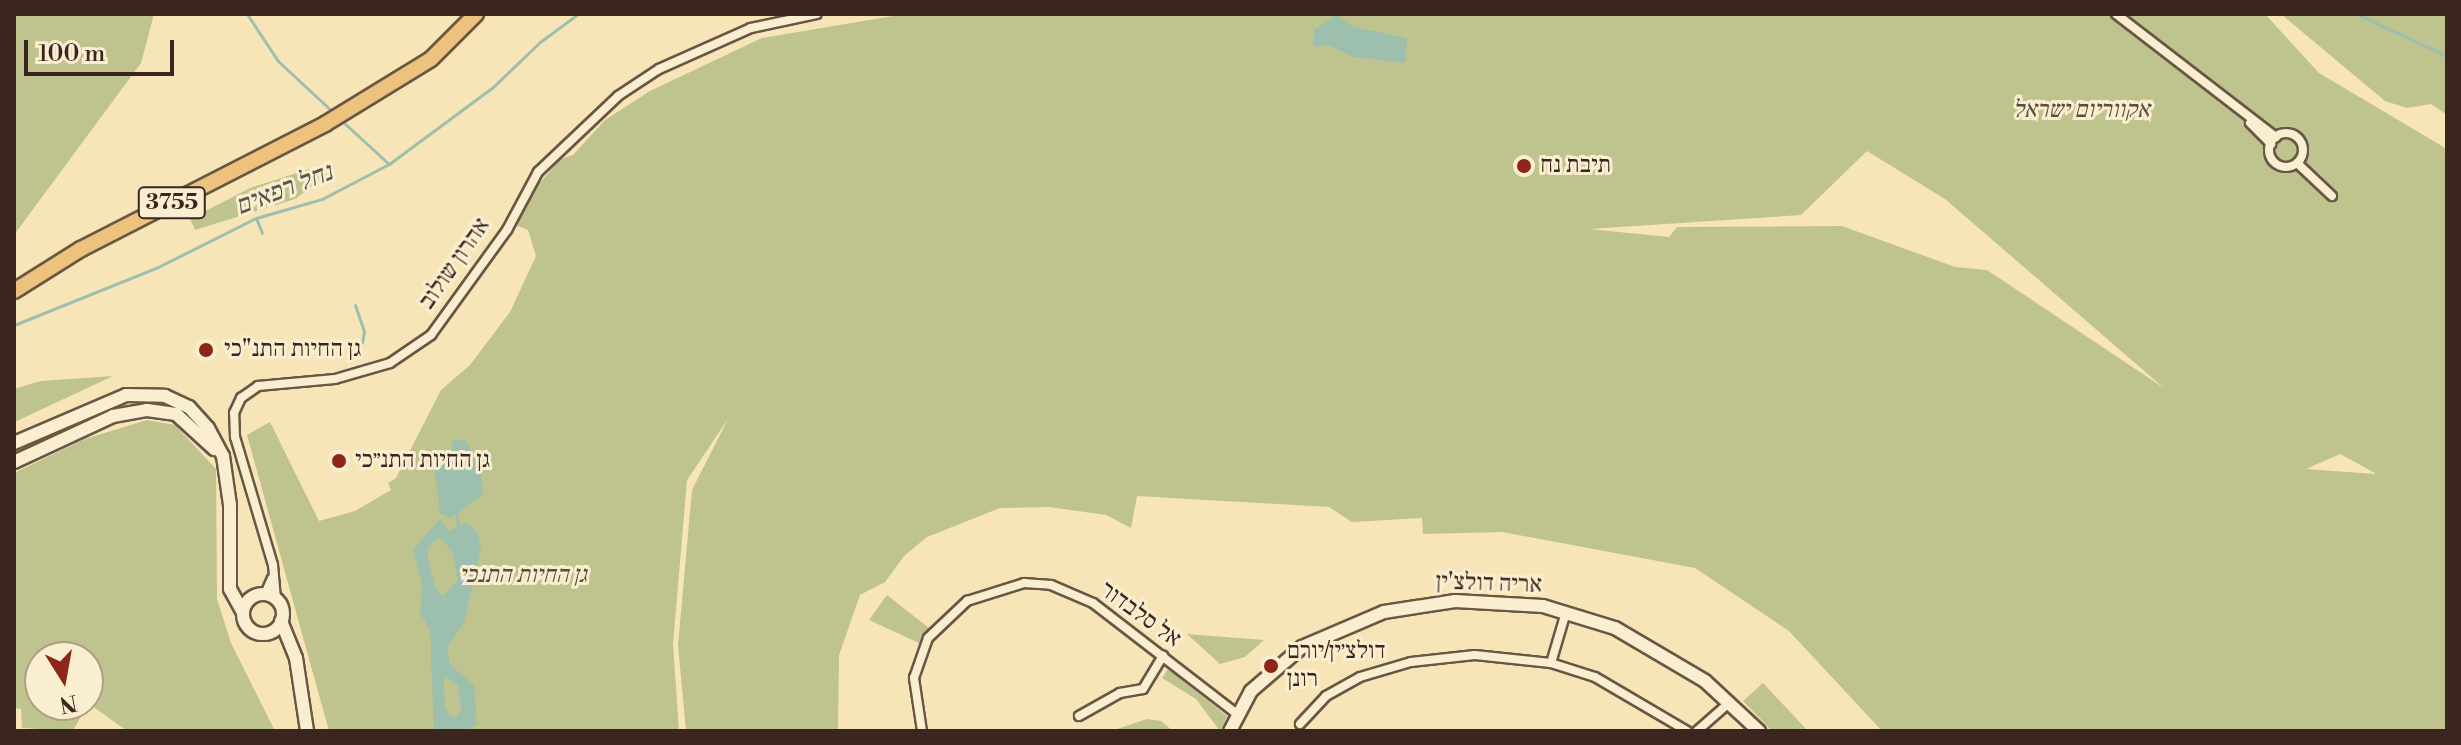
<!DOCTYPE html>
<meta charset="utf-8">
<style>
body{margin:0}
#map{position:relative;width:2461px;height:745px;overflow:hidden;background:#f7e5b8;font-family:"Libre Bodoni","Frank Ruhl Libre",serif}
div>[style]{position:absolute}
.green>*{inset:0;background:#bfc38d}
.water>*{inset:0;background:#9dbfae}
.stream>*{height:3px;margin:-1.5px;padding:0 1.5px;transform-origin:1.5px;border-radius:1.5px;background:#9dbfae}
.roads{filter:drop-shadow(2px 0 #695644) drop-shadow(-2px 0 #695644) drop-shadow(0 2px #695644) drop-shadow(0 -2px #695644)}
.street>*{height:8px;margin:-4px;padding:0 4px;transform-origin:4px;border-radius:4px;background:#faeed1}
.street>.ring{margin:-4px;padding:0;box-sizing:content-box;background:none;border:8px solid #faeed1;border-radius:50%}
.secondary>*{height:12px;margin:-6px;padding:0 6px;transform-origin:6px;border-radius:6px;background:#faeed1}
.secondary>.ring{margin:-6px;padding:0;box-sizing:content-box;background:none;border:12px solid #faeed1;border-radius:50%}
.primary>*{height:14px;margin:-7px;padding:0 7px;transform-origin:7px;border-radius:7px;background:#ecc27c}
.dots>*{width:22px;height:22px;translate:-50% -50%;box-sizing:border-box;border:4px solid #faeed1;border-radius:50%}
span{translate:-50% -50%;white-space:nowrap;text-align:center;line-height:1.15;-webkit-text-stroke:6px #faeed1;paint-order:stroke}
.shield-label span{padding:2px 6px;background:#faeed1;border:2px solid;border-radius:6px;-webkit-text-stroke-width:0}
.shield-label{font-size:22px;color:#3a261e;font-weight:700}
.park-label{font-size:24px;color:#5b4d3a;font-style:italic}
.poi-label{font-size:24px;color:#3a261e}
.left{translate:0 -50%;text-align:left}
.street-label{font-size:24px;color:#3a261e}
.water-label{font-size:26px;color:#585449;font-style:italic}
.frame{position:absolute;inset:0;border:16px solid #3a261e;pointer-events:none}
.north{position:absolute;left:24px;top:641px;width:80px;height:80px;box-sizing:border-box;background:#faeed1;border:2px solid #ad9e89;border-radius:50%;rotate:169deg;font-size:22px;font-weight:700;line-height:32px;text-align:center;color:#3a261e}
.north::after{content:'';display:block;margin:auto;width:28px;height:36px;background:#8f2418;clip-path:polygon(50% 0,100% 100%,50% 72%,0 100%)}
.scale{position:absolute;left:24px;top:40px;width:150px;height:36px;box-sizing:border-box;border:4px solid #3a261e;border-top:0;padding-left:10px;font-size:24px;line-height:28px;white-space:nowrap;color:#3a261e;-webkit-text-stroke:6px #faeed1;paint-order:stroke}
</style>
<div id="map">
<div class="green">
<div style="clip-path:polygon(14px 14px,154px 14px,141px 63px,14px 235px)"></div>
<div style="clip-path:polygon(evenodd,905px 14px,2265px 14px,2319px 73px,2447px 149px,2447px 731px,1882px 731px,1789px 631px,1695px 568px,1502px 532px,1423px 534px,1422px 518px,1352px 522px,1329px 507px,1137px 496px,1131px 528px,1106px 515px,1049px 507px,1000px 508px,927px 537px,904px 556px,885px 582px,860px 595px,839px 655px,838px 731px,686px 731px,678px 645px,692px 490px,728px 419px,687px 480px,673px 644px,679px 731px,329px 731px,247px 435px,270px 422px,319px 521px,355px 511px,391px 490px,388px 483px,396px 478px,441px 390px,470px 365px,510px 312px,536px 256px,528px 230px,513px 224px,526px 198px,561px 159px,573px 155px,605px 120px,650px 91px,762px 38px,905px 14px,1867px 151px,1945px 199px,2164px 388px,1987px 270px,1955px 267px,1842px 226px,1677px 227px,1669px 237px,1589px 229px,1801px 215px,1867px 151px,905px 14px,2340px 454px,2375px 473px,2375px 474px,2306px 469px,2340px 454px)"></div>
<div style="clip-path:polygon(2281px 14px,2447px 14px,2447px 115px,2431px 104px,2407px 108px,2385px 101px)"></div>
<div style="clip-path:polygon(309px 169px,328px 174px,295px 199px,195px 230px,190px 219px,250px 188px)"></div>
<div style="clip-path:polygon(113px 376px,19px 420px,14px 423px,14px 389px,41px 381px)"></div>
<div style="clip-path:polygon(147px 420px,175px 425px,216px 469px,217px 599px,231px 643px,275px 731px,127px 731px,88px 703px,88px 657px,40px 657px,40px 705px,87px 705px,73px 731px,22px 728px,21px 709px,14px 708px,14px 473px,85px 439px)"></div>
<div style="clip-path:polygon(887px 595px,929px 628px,919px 643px,869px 620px)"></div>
<div style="clip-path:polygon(1187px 634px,1264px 640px,1245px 657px,1220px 664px)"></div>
<div style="clip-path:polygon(1168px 669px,1227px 716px,1220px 731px,1196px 699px,1162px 678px)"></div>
<div style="clip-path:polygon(1763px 683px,1808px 731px,1772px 731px,1743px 701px)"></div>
<div style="clip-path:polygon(1147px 719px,1161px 721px,1173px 731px,1111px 731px)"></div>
</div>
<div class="water">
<div style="clip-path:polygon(1337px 15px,1353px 27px,1407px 38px,1405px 63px,1353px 57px,1329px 45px,1314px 47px,1314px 30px)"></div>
<div style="clip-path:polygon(453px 440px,465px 440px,480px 464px,483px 494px,451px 518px,440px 513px,434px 463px,450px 460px)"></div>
<div style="clip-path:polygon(evenodd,440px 519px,450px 531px,465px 522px,478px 533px,481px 548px,464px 623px,447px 647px,450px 664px,474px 686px,477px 725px,466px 731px,434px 731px,430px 630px,420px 613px,422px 586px,413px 549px,440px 519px,439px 537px,452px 551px,458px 580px,443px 596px,436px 589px,428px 559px,428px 547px,439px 537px,440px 519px,445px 676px,458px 686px,461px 711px,456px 717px,449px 715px,442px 701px,445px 676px)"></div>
</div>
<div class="stream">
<div style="left:247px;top:14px;width:56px;rotate:56.6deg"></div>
<div style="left:278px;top:61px;width:76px;rotate:42.9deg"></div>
<div style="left:2357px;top:14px;width:99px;rotate:25deg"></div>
<div style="left:342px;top:121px;width:64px;rotate:42.5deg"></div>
<div style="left:256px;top:218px;width:16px;rotate:68deg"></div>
<div style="left:355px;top:305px;width:28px;rotate:71deg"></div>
<div style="left:364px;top:331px;width:12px;rotate:99deg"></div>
<div style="left:14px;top:325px;width:155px;rotate:-21.9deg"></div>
<div style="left:158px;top:267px;width:110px;rotate:-26.6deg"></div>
<div style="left:256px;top:218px;width:69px;rotate:-16.1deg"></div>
<div style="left:322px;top:199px;width:76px;rotate:-27.6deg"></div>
<div style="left:389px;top:164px;width:129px;rotate:-36.5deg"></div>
<div style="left:493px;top:87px;width:65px;rotate:-43.8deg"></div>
<div style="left:540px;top:42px;width:47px;rotate:-36.4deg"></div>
<div style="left:457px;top:512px;width:20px;rotate:87deg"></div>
<div style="left:442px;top:683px;width:24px;rotate:88deg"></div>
</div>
<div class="roads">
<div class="street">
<div style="left:2116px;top:14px;width:202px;rotate:37.6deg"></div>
<div style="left:2250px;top:123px;width:30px;rotate:45deg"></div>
<div class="ring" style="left:2269px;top:133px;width:26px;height:26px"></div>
<div style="left:2297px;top:163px;width:48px;rotate:43.3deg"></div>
<div style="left:265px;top:594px;width:17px;rotate:-66deg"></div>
<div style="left:276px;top:599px;width:34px;rotate:-95deg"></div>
<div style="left:273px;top:565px;width:134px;rotate:-106.5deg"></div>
<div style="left:235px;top:437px;width:24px;rotate:-92deg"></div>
<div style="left:234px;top:413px;width:17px;rotate:-65deg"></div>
<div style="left:241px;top:398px;width:21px;rotate:-35deg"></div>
<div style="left:258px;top:386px;width:77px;rotate:-5.2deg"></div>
<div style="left:335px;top:379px;width:57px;rotate:-16.2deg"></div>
<div style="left:390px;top:363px;width:50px;rotate:-34.3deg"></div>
<div style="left:431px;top:335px;width:130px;rotate:-54.1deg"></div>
<div style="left:507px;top:230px;width:66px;rotate:-61.9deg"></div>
<div style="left:538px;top:172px;width:110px;rotate:-43.5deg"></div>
<div style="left:618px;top:96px;width:49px;rotate:-33.4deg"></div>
<div style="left:659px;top:69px;width:101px;rotate:-24deg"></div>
<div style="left:751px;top:28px;width:67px;rotate:-12deg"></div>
<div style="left:1551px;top:663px;width:53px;rotate:-73.6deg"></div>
<div style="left:1079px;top:716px;width:47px;rotate:-29.3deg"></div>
<div style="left:1120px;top:693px;width:23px;rotate:-10deg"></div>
<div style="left:1143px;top:689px;width:39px;rotate:-59deg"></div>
<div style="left:1300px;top:724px;width:38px;rotate:-47deg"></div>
<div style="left:1326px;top:696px;width:39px;rotate:-29deg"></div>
<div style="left:1360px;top:677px;width:53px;rotate:-16.4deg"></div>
<div style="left:1411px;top:662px;width:64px;rotate:-6.2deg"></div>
<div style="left:1475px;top:655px;width:76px;rotate:6deg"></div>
<div style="left:1551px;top:663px;width:46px;rotate:17.7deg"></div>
<div style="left:1595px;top:677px;width:107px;rotate:30.4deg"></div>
<div style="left:922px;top:731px;width:54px;rotate:-98.6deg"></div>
<div style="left:914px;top:678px;width:42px;rotate:-70.7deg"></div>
<div style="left:928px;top:638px;width:54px;rotate:-43.5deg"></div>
<div style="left:967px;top:601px;width:60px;rotate:-17.5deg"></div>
<div style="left:1024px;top:583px;width:27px;rotate:4deg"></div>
<div style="left:1051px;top:585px;width:46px;rotate:23.2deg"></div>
<div style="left:1093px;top:603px;width:182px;rotate:37.6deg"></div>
<div style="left:1697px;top:731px;width:44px;rotate:-41.3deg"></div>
</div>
<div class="secondary">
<div style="left:14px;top:443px;width:122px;rotate:-23.2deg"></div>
<div style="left:126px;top:395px;width:39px;rotate:1deg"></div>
<div style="left:165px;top:396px;width:26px;rotate:25deg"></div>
<div style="left:189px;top:407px;width:28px;rotate:48deg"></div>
<div style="left:208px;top:428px;width:32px;rotate:62deg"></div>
<div style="left:223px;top:456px;width:49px;rotate:81.9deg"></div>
<div style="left:230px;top:505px;width:84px;rotate:90deg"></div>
<div style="left:230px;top:589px;width:26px;rotate:61deg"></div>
<div style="left:14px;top:462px;width:109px;rotate:-24.9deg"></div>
<div style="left:113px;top:416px;width:35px;rotate:-10deg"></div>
<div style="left:147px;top:410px;width:29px;rotate:8deg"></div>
<div style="left:176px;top:414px;width:52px;rotate:42.6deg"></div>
<div class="ring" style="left:243px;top:594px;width:28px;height:28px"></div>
<div style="left:281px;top:621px;width:40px;rotate:68deg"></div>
<div style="left:296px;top:658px;width:74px;rotate:81.4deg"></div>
<div style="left:1230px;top:731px;width:45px;rotate:-62.3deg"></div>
<div style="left:1251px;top:691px;width:67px;rotate:-40.8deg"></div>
<div style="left:1302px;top:647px;width:89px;rotate:-23.1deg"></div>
<div style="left:1384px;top:612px;width:72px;rotate:-8.8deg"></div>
<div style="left:1455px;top:601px;width:88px;rotate:3.3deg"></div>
<div style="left:1543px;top:606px;width:75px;rotate:17deg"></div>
<div style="left:1615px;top:628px;width:104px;rotate:30.5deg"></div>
<div style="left:1705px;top:681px;width:74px;rotate:42.8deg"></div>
</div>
<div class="primary">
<div style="left:14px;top:291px;width:79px;rotate:-32.1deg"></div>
<div style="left:81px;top:249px;width:274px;rotate:-27.1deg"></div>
<div style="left:325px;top:124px;width:124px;rotate:-31.5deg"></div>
<div style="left:431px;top:59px;width:64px;rotate:-45deg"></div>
</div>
</div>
<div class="dots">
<div style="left:1524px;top:166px;background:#8f2418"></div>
<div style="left:206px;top:350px;background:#8f2418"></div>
<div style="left:339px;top:461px;background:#8f2418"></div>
<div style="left:1271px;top:666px;background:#8f2418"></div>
</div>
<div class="shield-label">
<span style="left:172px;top:203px">3755</span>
</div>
<div class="park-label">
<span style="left:2081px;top:111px">אקווריום ישראל</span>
<span style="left:523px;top:576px">גן החיות התנכי</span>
</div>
<div class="poi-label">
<span class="left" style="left:1540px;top:166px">תיבת נח</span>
<span class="left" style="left:224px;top:350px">גן החיות התנ"כי</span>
<span class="left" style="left:355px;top:461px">גן החיות התנ״כי</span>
<span class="left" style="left:1287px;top:666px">דולצ׳ין/יורם<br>רונן</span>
</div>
<div class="street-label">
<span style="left:455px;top:264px;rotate:-55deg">אהרון שולוב</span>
<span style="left:1489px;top:584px;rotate:2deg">אריה דולצ'ין</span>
<span style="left:1140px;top:615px;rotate:36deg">אל סלבדור</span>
</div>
<div class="water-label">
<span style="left:284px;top:190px;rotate:-21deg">נחל רפאים</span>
</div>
<div class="frame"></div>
<div class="north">N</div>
<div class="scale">100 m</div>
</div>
